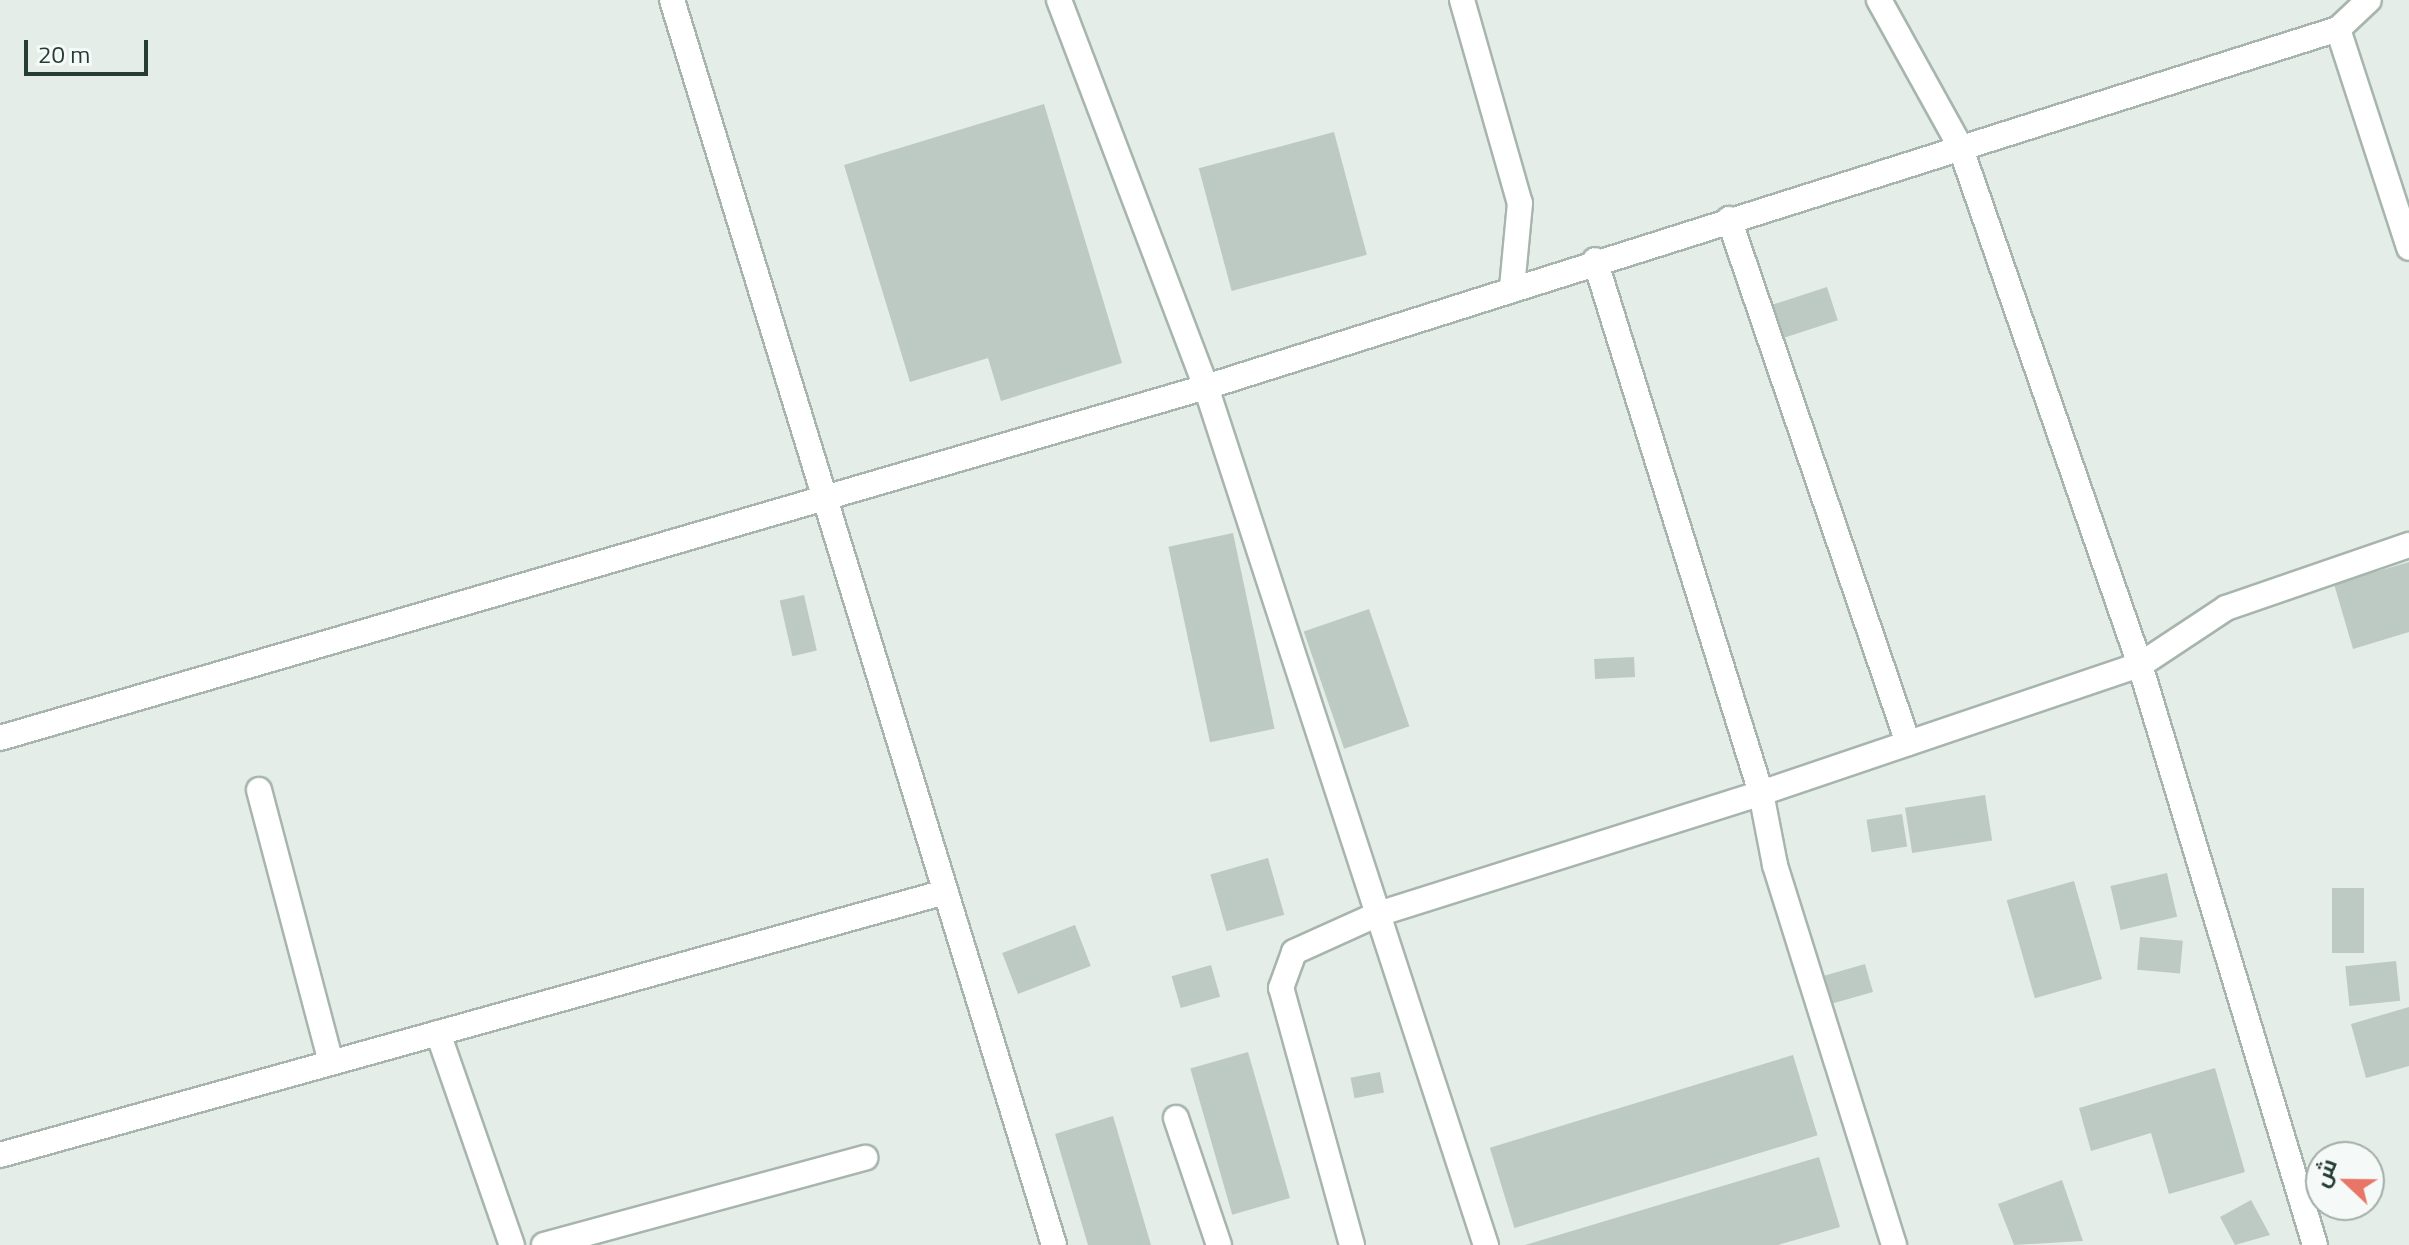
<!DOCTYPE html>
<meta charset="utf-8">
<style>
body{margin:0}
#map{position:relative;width:2409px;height:1245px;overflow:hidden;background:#e4ede8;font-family:"Titillium Web",Cairo,sans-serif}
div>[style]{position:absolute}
.building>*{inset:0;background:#bdcac4;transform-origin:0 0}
.roads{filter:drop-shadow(2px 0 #a7b5ae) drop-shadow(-2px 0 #a7b5ae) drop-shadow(0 2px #a7b5ae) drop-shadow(0 -2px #a7b5ae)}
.minor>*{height:24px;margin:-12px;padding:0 12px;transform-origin:12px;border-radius:12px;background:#fff}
span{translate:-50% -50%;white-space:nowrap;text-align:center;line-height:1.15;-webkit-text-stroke:6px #f5f9f7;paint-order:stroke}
.north{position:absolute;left:2305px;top:1141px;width:80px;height:80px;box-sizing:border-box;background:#f5f9f7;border:2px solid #a2aea9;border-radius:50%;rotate:292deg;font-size:22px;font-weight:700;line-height:32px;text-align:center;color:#253d34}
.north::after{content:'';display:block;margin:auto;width:28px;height:36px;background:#e87667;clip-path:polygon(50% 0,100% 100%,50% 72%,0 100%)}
.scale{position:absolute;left:24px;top:40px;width:124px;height:36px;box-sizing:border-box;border:4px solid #253d34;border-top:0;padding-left:10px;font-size:24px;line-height:28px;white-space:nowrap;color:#253d34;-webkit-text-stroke:6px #f5f9f7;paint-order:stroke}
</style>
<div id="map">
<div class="building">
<div style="clip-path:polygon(1044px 104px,1122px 363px,1001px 401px,988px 358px,910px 382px,844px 165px)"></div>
<div style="left:1334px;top:132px;width:127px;height:140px;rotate:75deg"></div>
<div style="left:1827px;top:287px;width:35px;height:78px;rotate:72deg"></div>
<div style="left:1233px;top:533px;width:200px;height:66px;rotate:78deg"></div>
<div style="clip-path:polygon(2409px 562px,2409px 632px,2353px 649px,2334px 584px)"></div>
<div style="left:804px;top:595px;width:57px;height:25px;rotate:77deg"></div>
<div style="left:1369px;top:609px;width:124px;height:69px;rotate:71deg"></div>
<div style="left:1634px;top:657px;width:20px;height:40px;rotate:87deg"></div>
<div style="left:1985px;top:795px;width:46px;height:81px;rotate:81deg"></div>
<div style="left:1902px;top:814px;width:33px;height:36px;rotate:81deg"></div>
<div style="left:1268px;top:858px;width:59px;height:60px;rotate:74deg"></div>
<div style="left:2167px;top:873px;width:45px;height:58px;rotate:77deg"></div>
<div style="left:2074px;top:881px;width:102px;height:70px;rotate:74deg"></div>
<div style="left:2332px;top:888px;width:32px;height:65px"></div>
<div style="left:1075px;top:925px;width:44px;height:78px;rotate:69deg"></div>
<div style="left:2140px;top:937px;width:43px;height:33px;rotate:5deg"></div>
<div style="left:2396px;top:961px;width:40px;height:51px;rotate:84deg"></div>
<div style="left:1865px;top:964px;width:29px;height:46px;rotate:74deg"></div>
<div style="left:1211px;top:965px;width:33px;height:41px;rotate:74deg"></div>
<div style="clip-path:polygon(2409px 1007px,2409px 1066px,2366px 1078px,2351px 1024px)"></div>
<div style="left:1248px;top:1052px;width:152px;height:60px;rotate:74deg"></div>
<div style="left:1793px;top:1055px;width:84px;height:317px;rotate:73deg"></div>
<div style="clip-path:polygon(2215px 1068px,2245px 1172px,2169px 1194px,2151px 1133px,2091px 1151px,2079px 1108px)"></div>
<div style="left:1380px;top:1072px;width:21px;height:30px;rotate:79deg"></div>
<div style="clip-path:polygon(1113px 1116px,1151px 1245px,1088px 1245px,1055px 1134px)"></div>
<div style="clip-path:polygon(1819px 1157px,1840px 1227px,1778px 1245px,1525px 1245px)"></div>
<div style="clip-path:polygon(2062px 1180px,2083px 1241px,2014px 1245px,1998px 1204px)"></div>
<div style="clip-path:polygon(2251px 1200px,2270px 1235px,2235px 1245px,2220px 1217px)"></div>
</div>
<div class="roads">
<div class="minor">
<div style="left:672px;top:0;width:1302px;rotate:72.94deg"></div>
<div style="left:1059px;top:0;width:414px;rotate:69.2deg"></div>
<div style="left:1206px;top:387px;width:903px;rotate:71.93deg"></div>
<div style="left:1462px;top:0;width:211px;rotate:74.1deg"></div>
<div style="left:1520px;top:203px;width:85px;rotate:95.4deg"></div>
<div style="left:1879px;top:0;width:167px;rotate:61deg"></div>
<div style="left:1960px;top:146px;width:549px;rotate:70.87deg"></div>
<div style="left:2140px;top:665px;width:606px;rotate:73.21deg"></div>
<div style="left:2338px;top:29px;width:230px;rotate:72deg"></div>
<div style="left:1729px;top:219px;width:554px;rotate:71.14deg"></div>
<div style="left:0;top:738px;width:1256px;rotate:-16.23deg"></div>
<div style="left:1206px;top:387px;width:1187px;rotate:-17.55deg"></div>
<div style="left:2338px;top:29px;width:42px;rotate:-43.1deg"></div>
<div style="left:259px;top:790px;width:282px;rotate:75.2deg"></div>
<div style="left:438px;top:1033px;width:225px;rotate:70.8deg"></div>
<div style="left:1176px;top:1118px;width:134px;rotate:71.3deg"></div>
<div style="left:0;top:1155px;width:981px;rotate:-15.55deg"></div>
<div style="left:544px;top:1245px;width:333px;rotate:-15.2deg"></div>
<div style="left:1352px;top:1245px;width:267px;rotate:-105.4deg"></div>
<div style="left:1281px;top:988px;width:38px;rotate:-70deg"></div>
<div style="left:1294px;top:952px;width:92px;rotate:-24.3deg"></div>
<div style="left:1378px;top:914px;width:402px;rotate:-17.5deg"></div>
<div style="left:1761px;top:793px;width:558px;rotate:-107.3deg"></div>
<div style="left:1894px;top:1245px;width:398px;rotate:-107.4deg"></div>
<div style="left:1775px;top:865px;width:73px;rotate:-101deg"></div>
<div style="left:1761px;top:793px;width:400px;rotate:-18.7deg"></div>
<div style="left:2140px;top:665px;width:103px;rotate:-33.5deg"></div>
<div style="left:2226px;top:608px;width:194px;rotate:-19deg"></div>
</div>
</div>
<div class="north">ش</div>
<div class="scale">20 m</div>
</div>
